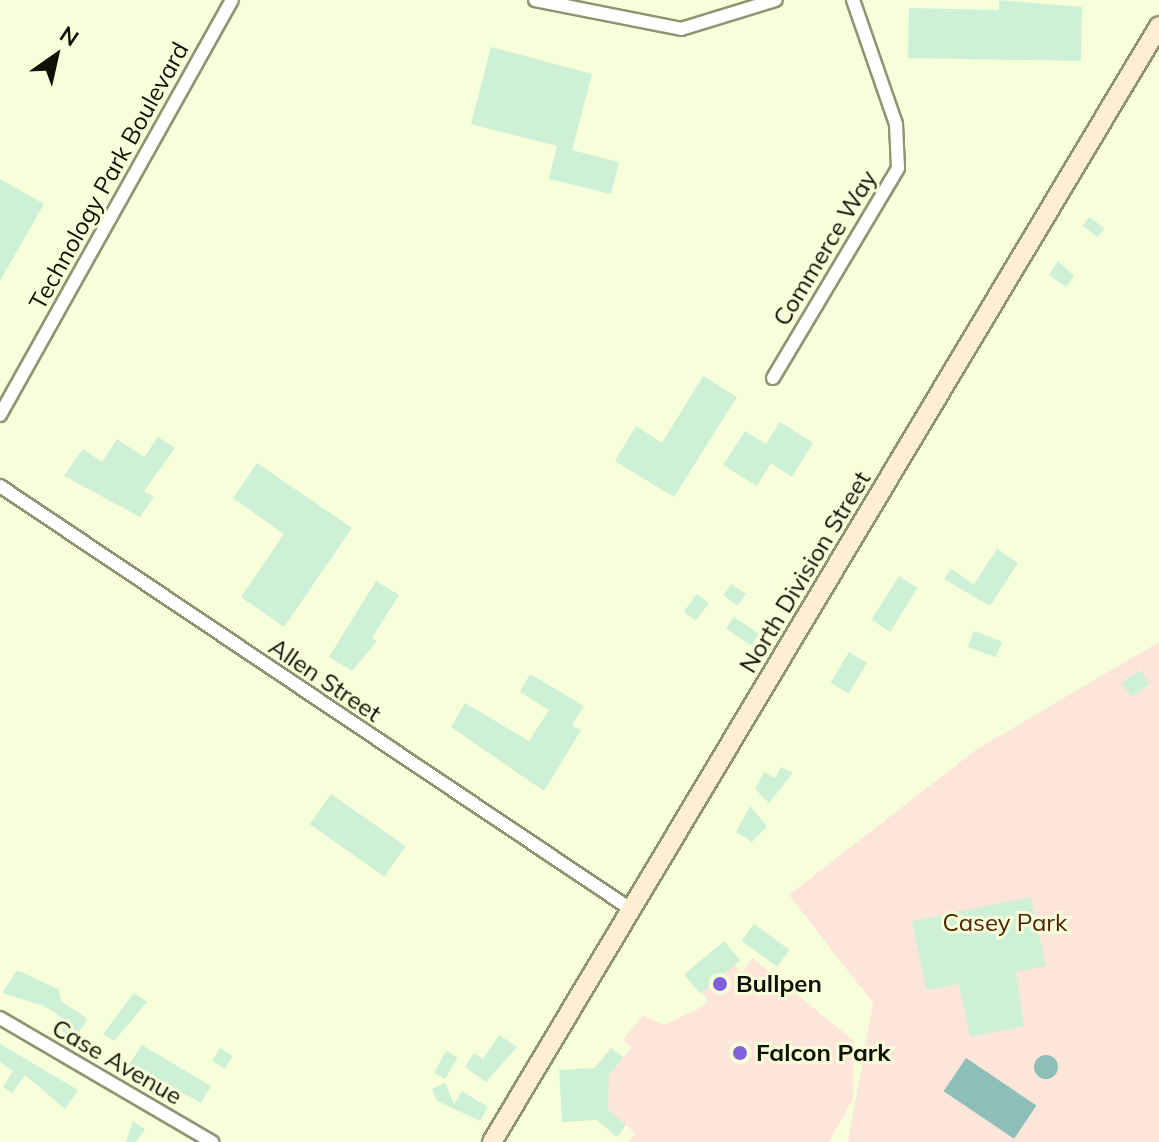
<!DOCTYPE html>
<style>
body{margin:0}
#map{position:relative;width:1159px;height:1142px;overflow:hidden;background:#f6ffd9;font-family:Mulish,sans-serif}
div>[style]{position:absolute}
.green>*{inset:0;background:#fde5da}
.water>*{inset:0;background:#8ebeb8;transform-origin:0 0}
.round{border-radius:50%}
.building>*{inset:0;background:#cef0d6;transform-origin:0 0}
.roads{filter:drop-shadow(2px 0 #8d9572) drop-shadow(-2px 0 #8d9572) drop-shadow(0 2px #8d9572) drop-shadow(0 -2px #8d9572)}
.street>*{height:12px;margin:-6px;padding:0 6px;transform-origin:6px;border-radius:6px;background:#fff}
.secondary>*{height:18px;margin:-9px;padding:0 9px;transform-origin:9px;border-radius:9px;background:#feefd2}
.dots>*{width:22px;height:22px;translate:-50% -50%;box-sizing:border-box;border:4px solid #f6ffd9;border-radius:50%}
span{translate:-50% -50%;white-space:nowrap;text-align:center;line-height:1.15;-webkit-text-stroke:6px #f6ffd9;paint-order:stroke}
.street-label{font-size:24px;color:#0f1105}
.park-label{font-size:24px;color:#4e1f01}
.poi-label{font-size:24px;color:#0f1105;font-weight:700}
.left{translate:0 -50%;text-align:left}
.north{position:absolute;left:16px;top:16px;width:80px;height:80px;-webkit-text-stroke:6px #f6ffd9;paint-order:stroke;rotate:34deg;font-size:22px;font-weight:700;line-height:32px;text-align:center;color:#0f1105}
.north::after{content:'';display:block;margin:auto;width:28px;height:36px;background:#0f1105;clip-path:polygon(50% 0,100% 100%,50% 72%,0 100%)}
</style>
<div id="map">
<div class="green">
<div style="clip-path:polygon(1159px 642px,1159px 1142px,848px 1142px,873px 1003px,789px 895px,977px 749px)"></div>
<div style="clip-path:polygon(752px 958px,853px 1040px,853px 1099px,829px 1142px,628px 1142px,635px 1133px,626px 1125px,617px 1137px,594px 1118px,593px 1070px,611px 1048px,624px 1057px,632px 1047px,623px 1040px,643px 1015px,664px 1025px,698px 1009px,708px 1001px,702px 992px,734px 964px,742px 973px)"></div>
</div>
<div class="water">
<div class="round" style="left:1034px;top:1055px;width:24px;height:24px"></div>
<div style="left:966px;top:1058px;width:85px;height:40px;rotate:34deg"></div>
</div>
<div class="building">
<div style="clip-path:polygon(999px 0,1082px 7px,1081px 61px,908px 58px,909px 8px,999px 10px)"></div>
<div style="clip-path:polygon(491px 47px,592px 74px,572px 150px,619px 162px,611px 194px,549px 179px,557px 146px,471px 124px)"></div>
<div style="clip-path:polygon(0 179px,44px 204px,0 281px)"></div>
<div style="left:1089px;top:217px;width:19px;height:11px;rotate:36deg"></div>
<div style="clip-path:polygon(1058px 261px,1074px 276px,1066px 287px,1049px 275px)"></div>
<div style="clip-path:polygon(703px 376px,737px 397px,674px 497px,615px 461px,636px 426px,662px 443px)"></div>
<div style="clip-path:polygon(780px 422px,813px 443px,792px 477px,771px 463px,757px 486px,723px 465px,745px 431px,766px 444px)"></div>
<div style="clip-path:polygon(158px 437px,175px 448px,144px 491px,154px 497px,140px 517px,64px 476px,83px 449px,102px 462px,117px 439px,144px 457px)"></div>
<div style="clip-path:polygon(257px 463px,352px 528px,284px 627px,241px 597px,284px 534px,233px 498px)"></div>
<div style="clip-path:polygon(997px 549px,1018px 563px,990px 606px,944px 579px,951px 569px,974px 584px)"></div>
<div style="left:899px;top:576px;width:22px;height:52px;rotate:32deg"></div>
<div style="clip-path:polygon(376px 581px,399px 595px,372px 638px,377px 641px,352px 671px,329px 657px)"></div>
<div style="left:731px;top:584px;width:18px;height:14px;rotate:34deg"></div>
<div style="left:697px;top:594px;width:15px;height:22px;rotate:37deg"></div>
<div style="left:734px;top:617px;width:30px;height:14px;rotate:34deg"></div>
<div style="left:974px;top:631px;width:30px;height:17px;rotate:21deg"></div>
<div style="left:849px;top:652px;width:21px;height:36px;rotate:31deg"></div>
<div style="left:1140px;top:670px;width:17px;height:23px;rotate:54deg"></div>
<div style="clip-path:polygon(530px 674px,584px 706px,572px 725px,581px 730px,544px 791px,451px 727px,465px 703px,529px 741px,549px 710px,520px 692px)"></div>
<div style="clip-path:polygon(781px 767px,793px 773px,769px 803px,755px 789px,764px 772px,775px 778px)"></div>
<div style="left:331px;top:794px;width:91px;height:37px;rotate:35deg"></div>
<div style="clip-path:polygon(750px 806px,767px 826px,752px 842px,736px 832px)"></div>
<div style="clip-path:polygon(1031px 897px,1046px 966px,1016px 972px,1024px 1026px,970px 1037px,959px 984px,926px 990px,912px 921px)"></div>
<div style="left:754px;top:924px;width:44px;height:21px;rotate:36deg"></div>
<div style="left:724px;top:941px;width:25px;height:52px;rotate:50deg"></div>
<div style="clip-path:polygon(17px 970px,58px 989px,62px 1002px,88px 1019px,74px 1039px,62px 1031px,69px 1022px,44px 1006px,2px 993px)"></div>
<div style="clip-path:polygon(134px 993px,147px 1002px,114px 1041px,103px 1034px)"></div>
<div style="clip-path:polygon(499px 1035px,517px 1047px,486px 1082px,465px 1067px,474px 1053px,483px 1059px)"></div>
<div style="clip-path:polygon(0 1044px,78px 1090px,65px 1109px,25px 1075px,12px 1093px,3px 1087px,13px 1071px,0 1062px)"></div>
<div style="clip-path:polygon(142px 1045px,211px 1086px,201px 1103px,170px 1086px,166px 1093px,128px 1066px)"></div>
<div style="left:220px;top:1048px;width:15px;height:15px;rotate:32deg"></div>
<div style="clip-path:polygon(611px 1048px,623px 1058px,609px 1075px,608px 1110px,626px 1125px,617px 1137px,597px 1120px,562px 1122px,559px 1070px,595px 1068px)"></div>
<div style="left:446px;top:1051px;width:13px;height:25px;rotate:29deg"></div>
<div style="clip-path:polygon(445px 1083px,454px 1104px,462px 1091px,488px 1107px,480px 1121px,437px 1101px,432px 1089px)"></div>
<div style="clip-path:polygon(133px 1121px,145px 1129px,136px 1142px,126px 1142px)"></div>
</div>
<div class="roads">
<div class="street">
<div style="left:535px;top:0;width:149px;rotate:11.2deg"></div>
<div style="left:681px;top:29px;width:99px;rotate:-17deg"></div>
<div style="left:773px;top:378px;width:244px;rotate:-59.2deg"></div>
<div style="left:898px;top:168px;width:44px;rotate:-92.6deg"></div>
<div style="left:896px;top:124px;width:131px;rotate:-109.1deg"></div>
<div style="left:0;top:415px;width:475px;rotate:-60.8deg"></div>
<div style="left:0;top:486px;width:757px;rotate:33.86deg"></div>
<div style="left:0;top:1018px;width:246px;rotate:30.3deg"></div>
</div>
<div class="secondary">
<div style="left:492px;top:1142px;width:1300px;rotate:-59.13deg"></div>
</div>
</div>
<div class="dots">
<div style="left:720px;top:984px;background:#8062dd"></div>
<div style="left:740px;top:1053px;background:#8062dd"></div>
</div>
<div class="street-label">
<span style="left:109px;top:176px;rotate:-61deg">Technology Park Boulevard</span>
<span style="left:825px;top:248px;rotate:-59deg">Commerce Way</span>
<span style="left:805px;top:572px;rotate:-59deg">North Division Street</span>
<span style="left:325px;top:680px;rotate:34deg">Allen Street</span>
<span style="left:117px;top:1062px;rotate:30deg">Case Avenue</span>
</div>
<div class="park-label">
<span style="left:1005px;top:923px">Casey Park</span>
</div>
<div class="poi-label">
<span class="left" style="left:736px;top:984px">Bullpen</span>
<span class="left" style="left:756px;top:1053px">Falcon Park</span>
</div>
<div class="north">N</div>
</div>
